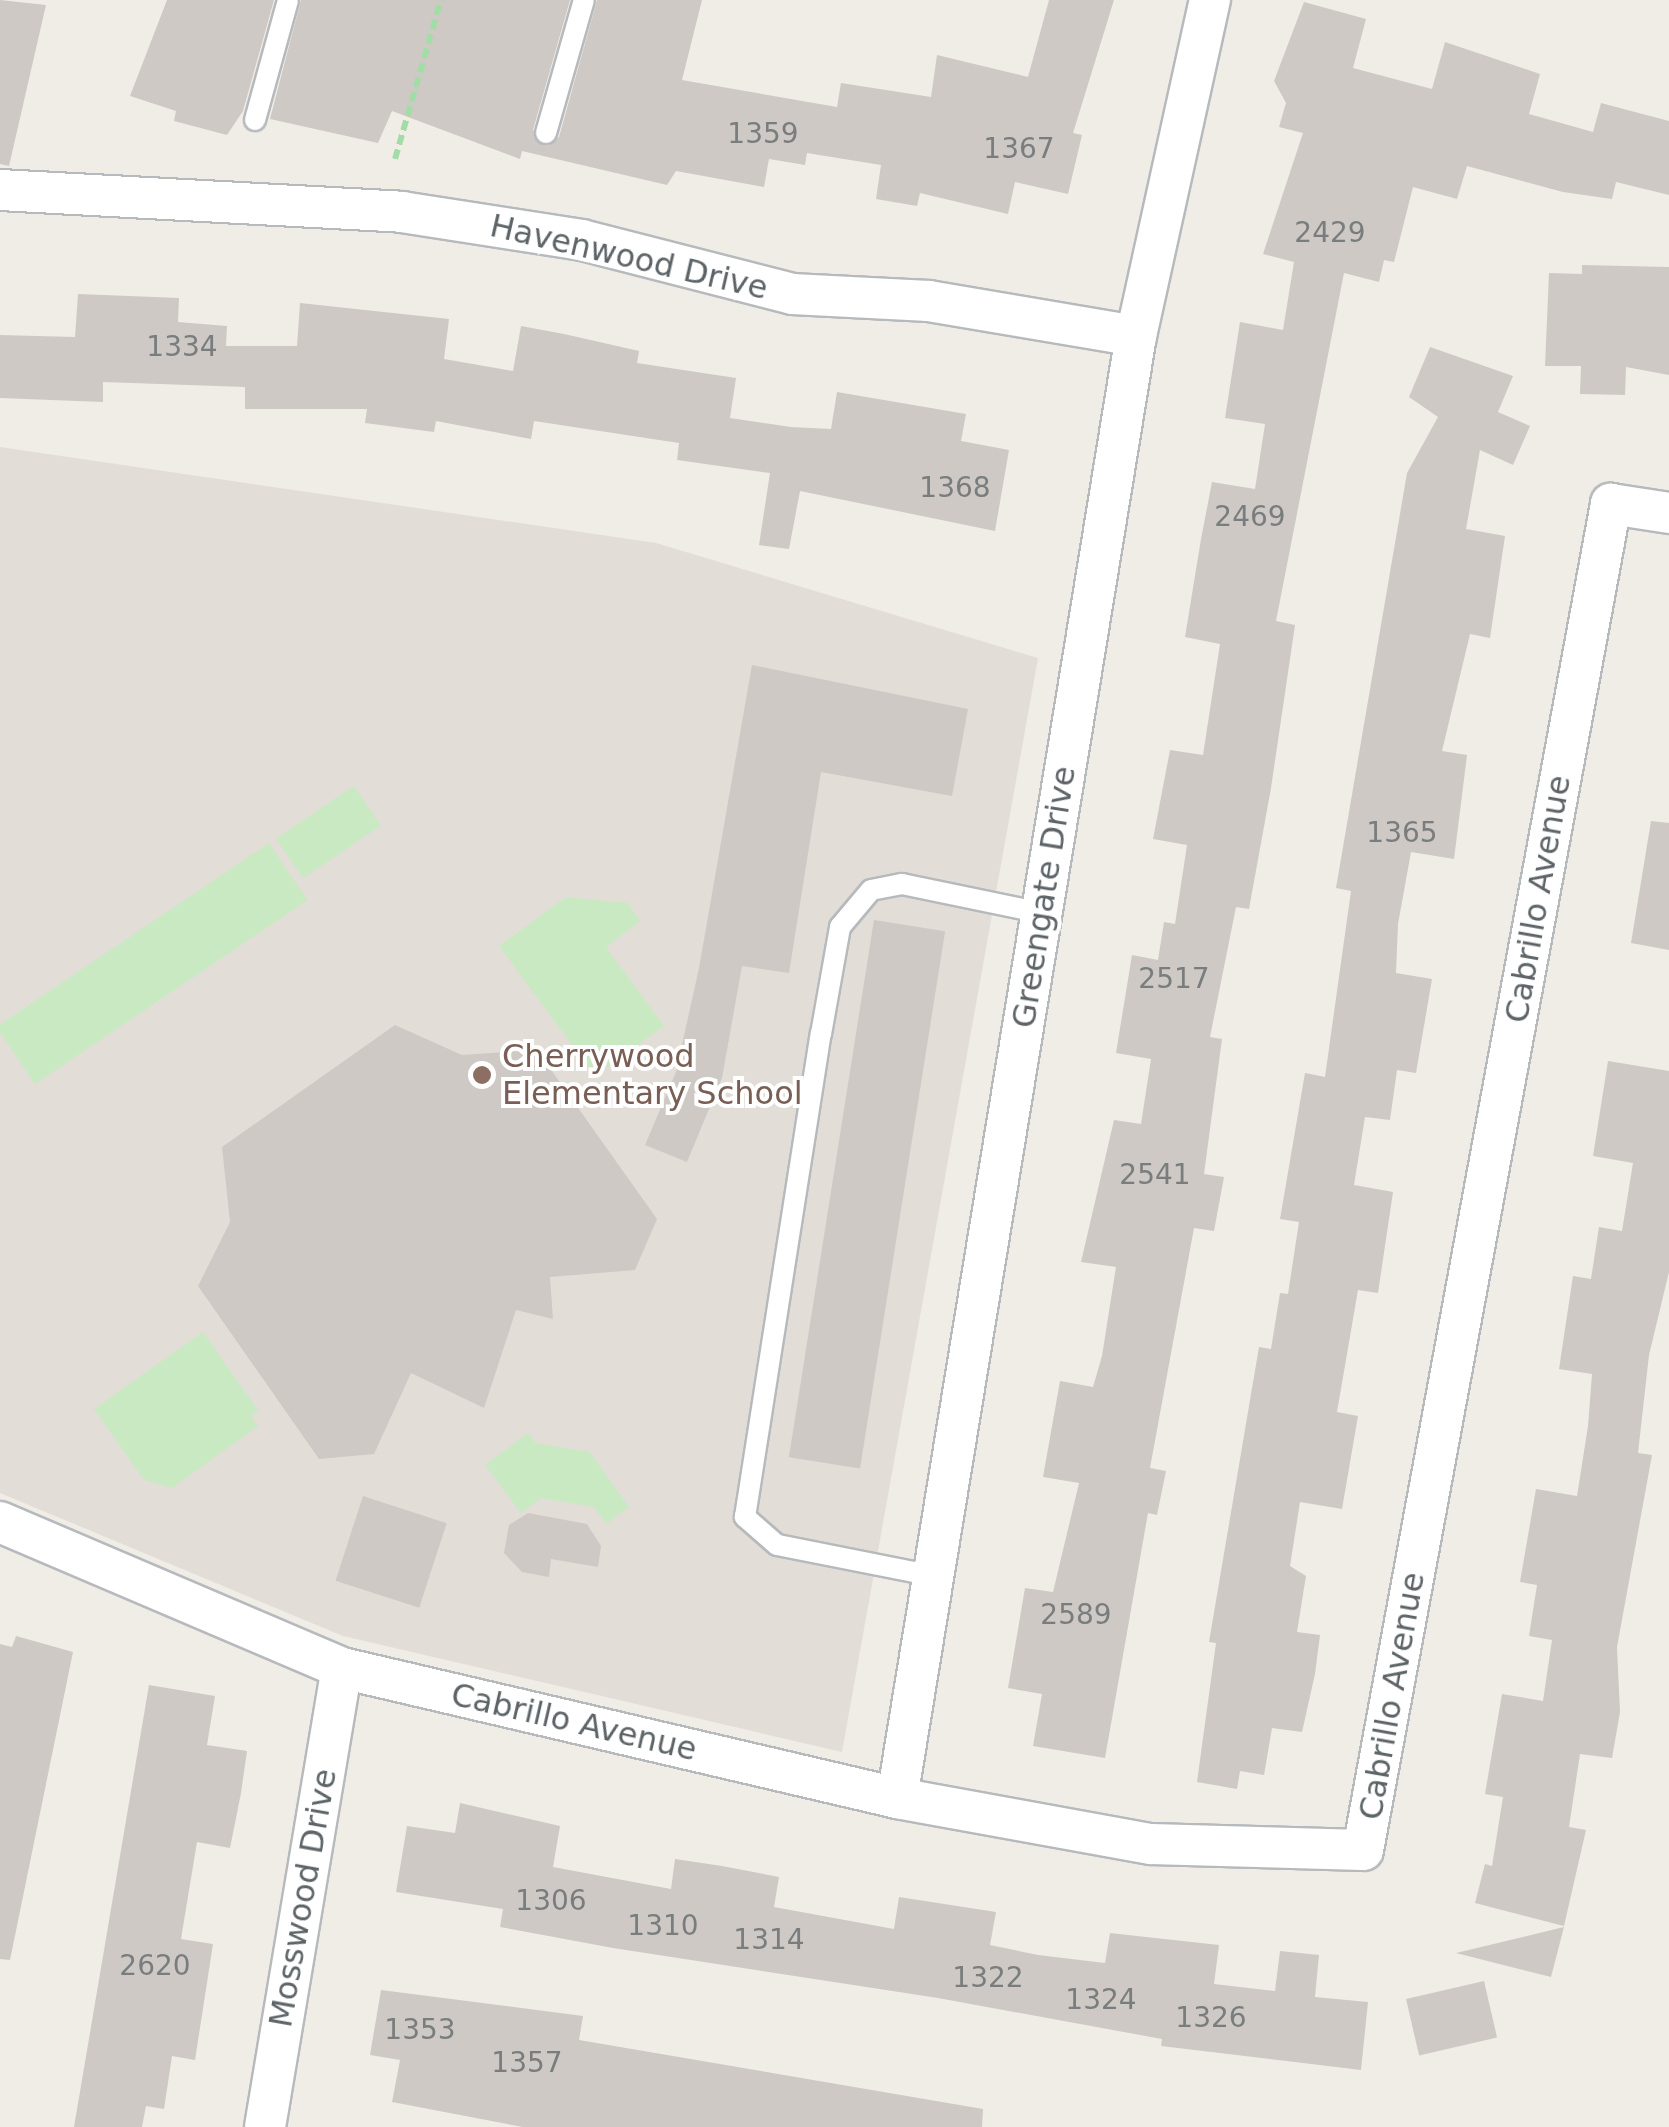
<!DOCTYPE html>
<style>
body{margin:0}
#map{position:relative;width:1669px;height:2127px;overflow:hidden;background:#f0ece6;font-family:"DejaVu Sans",sans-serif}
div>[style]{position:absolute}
.education>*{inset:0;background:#e3ddd7}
.green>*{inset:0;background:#c9e9c2;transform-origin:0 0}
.building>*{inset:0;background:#cec9c5;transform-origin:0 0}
.path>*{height:6px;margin-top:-3px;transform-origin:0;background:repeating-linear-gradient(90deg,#a4dca7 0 10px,transparent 0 15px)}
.roads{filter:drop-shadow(2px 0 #b6babd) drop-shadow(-2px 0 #b6babd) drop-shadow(0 2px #b6babd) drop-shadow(0 -2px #b6babd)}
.service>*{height:20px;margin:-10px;padding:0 10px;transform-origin:10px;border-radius:10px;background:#fff}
.minor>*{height:40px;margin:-20px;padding:0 20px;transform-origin:20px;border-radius:20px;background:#fff}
.dots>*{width:28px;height:28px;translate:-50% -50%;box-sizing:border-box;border:5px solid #fff;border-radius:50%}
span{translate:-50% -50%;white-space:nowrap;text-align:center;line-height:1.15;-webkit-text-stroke:8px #fff;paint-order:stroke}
.number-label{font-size:28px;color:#797d7e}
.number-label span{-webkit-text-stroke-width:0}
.street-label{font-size:32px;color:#5d6467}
.education-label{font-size:32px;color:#785e54}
.left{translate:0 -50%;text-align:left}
</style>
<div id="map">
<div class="education">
<div style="clip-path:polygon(0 447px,656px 543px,1038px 658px,842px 1752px,343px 1636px,0 1493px)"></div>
</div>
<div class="green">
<div style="left:354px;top:786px;width:48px;height:94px;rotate:56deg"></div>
<div style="left:269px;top:843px;width:69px;height:329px;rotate:56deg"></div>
<div style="clip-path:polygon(566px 897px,628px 903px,640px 921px,606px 947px,664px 1026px,595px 1076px,499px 946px)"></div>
<div style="clip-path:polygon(203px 1332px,258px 1410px,251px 1416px,258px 1426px,172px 1488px,144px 1480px,94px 1409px)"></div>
<div style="clip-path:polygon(528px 1433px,536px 1443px,590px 1452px,629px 1507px,606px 1524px,594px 1507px,541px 1498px,521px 1513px,485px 1465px)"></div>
</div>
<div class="building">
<div style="clip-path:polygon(0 0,46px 5px,9px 166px,0 164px)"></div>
<div style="clip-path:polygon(167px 0,274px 0,243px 111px,227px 135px,174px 121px,176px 111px,130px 96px)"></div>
<div style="clip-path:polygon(301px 0,570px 0,533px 130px,548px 146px,559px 137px,597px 0,702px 0,682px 80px,837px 107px,841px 83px,931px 97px,937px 55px,1028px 77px,1049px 0,1114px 0,1073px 133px,1082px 135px,1068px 194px,1015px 182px,1008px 214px,920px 193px,917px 206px,876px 199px,881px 165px,807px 153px,805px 165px,769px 159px,764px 187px,676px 171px,667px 185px,522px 151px,520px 159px,392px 111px,378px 143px,270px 119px)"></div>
<div style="clip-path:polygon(1304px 2px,1366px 19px,1353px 68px,1432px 89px,1445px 42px,1540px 74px,1529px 114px,1593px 132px,1601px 103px,1669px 121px,1669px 195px,1616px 182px,1612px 199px,1563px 192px,1467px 166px,1457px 199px,1413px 187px,1394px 262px,1384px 260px,1379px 282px,1344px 273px,1276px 621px,1295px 625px,1271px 788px,1249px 909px,1236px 907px,1210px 1037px,1222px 1039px,1204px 1174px,1224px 1177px,1214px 1231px,1194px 1228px,1150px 1468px,1166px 1471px,1157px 1515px,1148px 1513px,1105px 1758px,1033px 1746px,1042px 1694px,1008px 1688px,1025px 1588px,1053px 1592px,1079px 1483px,1043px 1477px,1060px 1381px,1093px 1387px,1102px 1356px,1116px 1267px,1081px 1262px,1114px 1120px,1141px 1124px,1151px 1059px,1116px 1053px,1132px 955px,1158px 960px,1164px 922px,1175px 924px,1187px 845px,1153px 839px,1170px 750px,1203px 755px,1220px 644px,1185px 637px,1201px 539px,1212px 482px,1255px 489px,1265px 424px,1225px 418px,1240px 322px,1283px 330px,1294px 262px,1263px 254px,1303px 133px,1279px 127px,1286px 103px,1274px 81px)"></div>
<div style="clip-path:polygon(1582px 265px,1669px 267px,1669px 375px,1626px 367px,1625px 395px,1580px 394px,1581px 366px,1545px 366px,1549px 273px,1582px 274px)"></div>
<div style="clip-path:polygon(78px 294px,179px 298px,178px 322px,227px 326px,226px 346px,297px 346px,300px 303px,449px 319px,444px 359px,513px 371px,521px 326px,564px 334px,639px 351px,637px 363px,736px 378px,730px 418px,791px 427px,831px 429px,837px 392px,966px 414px,961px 441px,1009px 450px,995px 531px,800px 491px,789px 549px,759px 545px,770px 473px,677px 460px,679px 443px,534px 421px,531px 439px,436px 421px,434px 432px,365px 423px,367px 409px,245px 409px,245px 387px,103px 382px,103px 402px,0 398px,0 335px,75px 337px)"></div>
<div style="clip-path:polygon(1430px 347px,1513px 376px,1498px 412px,1530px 426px,1513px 465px,1480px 450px,1466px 529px,1505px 536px,1490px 638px,1470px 634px,1442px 751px,1467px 755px,1454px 859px,1411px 852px,1398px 924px,1396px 973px,1432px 979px,1416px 1073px,1397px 1070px,1390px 1120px,1365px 1117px,1354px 1185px,1393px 1192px,1378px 1293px,1358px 1290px,1337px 1412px,1358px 1416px,1342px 1509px,1300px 1502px,1290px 1566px,1306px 1576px,1297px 1632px,1320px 1635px,1315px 1674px,1302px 1732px,1272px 1728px,1264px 1775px,1240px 1771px,1237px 1789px,1197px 1782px,1216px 1643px,1209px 1642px,1259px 1347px,1271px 1349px,1280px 1293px,1288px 1294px,1299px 1222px,1280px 1219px,1305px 1073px,1325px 1077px,1351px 891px,1336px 888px,1407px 473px,1438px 417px,1409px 397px)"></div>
<div style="clip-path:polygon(752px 665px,968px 709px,952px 796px,821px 772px,789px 973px,742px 966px,722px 1078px,687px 1162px,645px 1145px,676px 1072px,699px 968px)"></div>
<div style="clip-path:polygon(1651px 821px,1669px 823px,1669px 950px,1631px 943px)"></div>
<div style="left:874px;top:920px;width:72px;height:544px;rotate:9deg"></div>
<div style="clip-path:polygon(395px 1025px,462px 1055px,537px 1050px,657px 1219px,635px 1270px,550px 1277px,553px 1319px,516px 1310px,484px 1408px,411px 1373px,374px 1454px,319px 1459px,198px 1286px,230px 1222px,222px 1147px)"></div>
<div style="clip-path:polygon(1608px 1061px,1669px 1071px,1669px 1272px,1649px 1355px,1638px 1453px,1652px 1455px,1617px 1647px,1620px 1712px,1612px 1758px,1580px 1754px,1569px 1827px,1586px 1830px,1564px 1926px,1475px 1903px,1485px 1864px,1492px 1866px,1503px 1797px,1485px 1794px,1502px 1694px,1543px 1701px,1552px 1640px,1529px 1636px,1537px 1585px,1520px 1582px,1536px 1489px,1577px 1496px,1588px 1426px,1592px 1374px,1559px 1369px,1573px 1276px,1591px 1279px,1599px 1227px,1622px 1231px,1633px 1163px,1593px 1156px)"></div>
<div style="left:363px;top:1496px;width:88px;height:89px;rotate:18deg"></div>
<div style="clip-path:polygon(528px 1513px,587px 1524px,601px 1546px,598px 1567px,551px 1559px,549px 1577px,522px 1572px,504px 1553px,509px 1525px)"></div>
<div style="clip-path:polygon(16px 1636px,73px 1652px,10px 1960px,0 1959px,0 1644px,12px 1647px)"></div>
<div style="clip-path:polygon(149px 1685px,215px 1696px,207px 1745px,247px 1751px,241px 1793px,230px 1848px,197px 1842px,181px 1939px,213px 1944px,195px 2060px,172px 2056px,164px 2109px,146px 2106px,142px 2127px,74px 2127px)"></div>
<div style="clip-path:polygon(460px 1803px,560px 1826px,553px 1867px,671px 1889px,675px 1859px,722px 1866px,779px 1877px,774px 1907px,894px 1929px,899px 1897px,996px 1912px,990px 1945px,1038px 1955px,1105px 1963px,1110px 1933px,1219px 1945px,1214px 1984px,1275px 1991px,1280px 1951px,1319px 1955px,1315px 1997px,1368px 2002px,1361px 2070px,1161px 2046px,1162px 2039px,938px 1998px,613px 1948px,500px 1927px,503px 1909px,396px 1892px,407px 1826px,455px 1833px)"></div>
<div style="clip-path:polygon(1564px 1927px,1551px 1977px,1456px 1953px)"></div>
<div style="left:1484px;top:1981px;width:58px;height:80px;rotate:77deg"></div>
<div style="clip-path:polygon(381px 1990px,583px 2016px,579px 2040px,983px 2109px,982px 2127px,523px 2127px,392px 2102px,400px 2060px,370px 2055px)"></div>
</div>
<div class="path">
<div style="left:395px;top:159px;width:166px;rotate:-73.9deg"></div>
</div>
<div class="roads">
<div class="service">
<div style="left:255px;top:120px;width:124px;rotate:-74.6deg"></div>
<div style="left:546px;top:133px;width:138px;rotate:-74.1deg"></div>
<div style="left:929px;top:1575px;width:155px;rotate:-168.8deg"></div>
<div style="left:777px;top:1545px;width:43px;rotate:-138.8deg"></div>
<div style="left:745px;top:1517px;width:489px;rotate:-81.1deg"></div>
<div style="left:821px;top:1034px;width:109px;rotate:-79.9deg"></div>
<div style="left:840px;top:927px;width:48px;rotate:-50deg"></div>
<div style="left:871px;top:890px;width:32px;rotate:-11deg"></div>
<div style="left:902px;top:884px;width:143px;rotate:11.7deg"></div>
</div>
<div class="minor">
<div style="left:0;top:190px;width:403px;rotate:3.1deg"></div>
<div style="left:402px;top:212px;width:182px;rotate:8.8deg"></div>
<div style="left:582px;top:240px;width:217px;rotate:14.4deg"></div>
<div style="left:792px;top:294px;width:137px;rotate:2.9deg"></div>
<div style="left:929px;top:301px;width:210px;rotate:9.6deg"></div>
<div style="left:0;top:1522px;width:372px;rotate:23.1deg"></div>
<div style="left:342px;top:1668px;width:570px;rotate:13.18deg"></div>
<div style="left:897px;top:1798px;width:258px;rotate:10.3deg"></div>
<div style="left:1151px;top:1844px;width:212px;rotate:1.6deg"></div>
<div style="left:1363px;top:1850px;width:1369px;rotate:-79.56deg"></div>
<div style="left:1611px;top:504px;width:59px;rotate:8.8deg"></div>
<div style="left:897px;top:1798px;width:1481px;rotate:-80.72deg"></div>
<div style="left:1136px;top:336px;width:344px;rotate:-77.6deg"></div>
<div style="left:265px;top:2127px;width:465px;rotate:-80.5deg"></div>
</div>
</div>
<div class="dots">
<div style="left:482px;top:1075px;background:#8d6e63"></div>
</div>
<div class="number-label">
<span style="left:763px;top:134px">1359</span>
<span style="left:1019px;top:149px">1367</span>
<span style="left:1330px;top:233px">2429</span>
<span style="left:182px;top:347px">1334</span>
<span style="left:955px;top:488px">1368</span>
<span style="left:1250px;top:517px">2469</span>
<span style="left:1402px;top:833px">1365</span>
<span style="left:1174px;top:979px">2517</span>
<span style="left:1155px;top:1175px">2541</span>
<span style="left:1076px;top:1615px">2589</span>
<span style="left:551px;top:1901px">1306</span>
<span style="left:663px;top:1926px">1310</span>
<span style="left:769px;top:1940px">1314</span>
<span style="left:155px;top:1966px">2620</span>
<span style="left:988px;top:1978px">1322</span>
<span style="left:1101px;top:2000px">1324</span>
<span style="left:1211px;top:2018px">1326</span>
<span style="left:420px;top:2030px">1353</span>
<span style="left:527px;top:2063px">1357</span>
</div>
<div class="street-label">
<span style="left:629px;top:257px;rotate:13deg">Havenwood Drive</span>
<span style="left:1044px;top:897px;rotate:-81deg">Greengate Drive</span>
<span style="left:1538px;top:899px;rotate:-80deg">Cabrillo Avenue</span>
<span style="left:1392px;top:1696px;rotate:-80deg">Cabrillo Avenue</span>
<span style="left:574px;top:1722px;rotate:13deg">Cabrillo Avenue</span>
<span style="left:303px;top:1898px;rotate:-80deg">Mosswood Drive</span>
</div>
<div class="education-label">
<span class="left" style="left:502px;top:1075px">Cherrywood<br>Elementary School</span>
</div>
</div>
